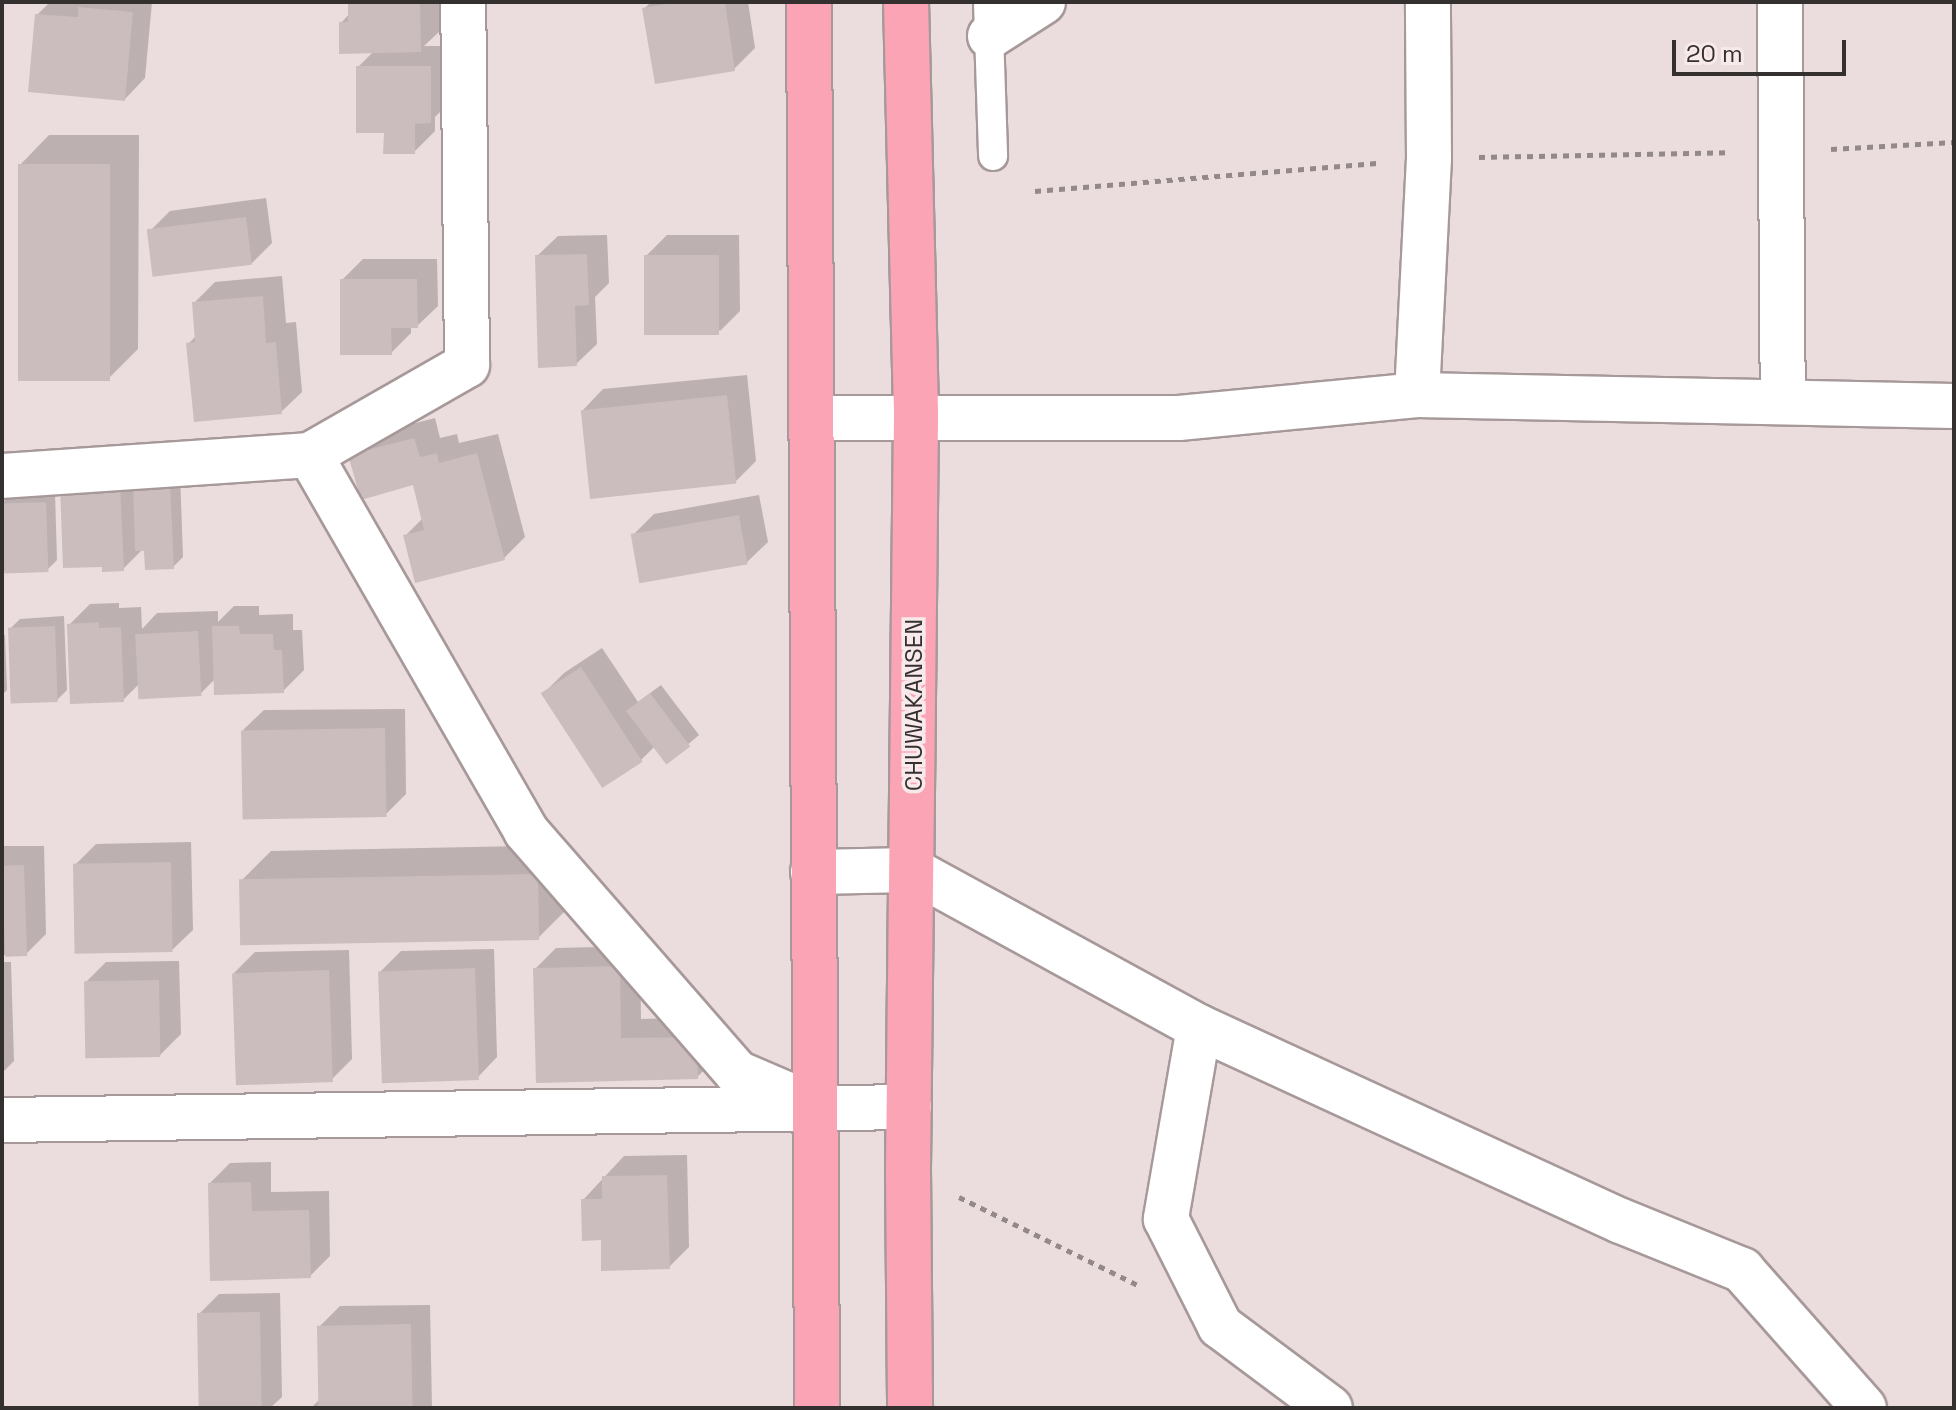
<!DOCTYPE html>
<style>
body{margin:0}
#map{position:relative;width:1956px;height:1410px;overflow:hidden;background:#ebdcdd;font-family:"Space Grotesk",sans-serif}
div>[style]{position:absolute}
.shadow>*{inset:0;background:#0003}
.building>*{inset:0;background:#cbbcbd;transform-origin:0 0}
.path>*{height:5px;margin-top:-2.5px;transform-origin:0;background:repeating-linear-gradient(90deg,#93898a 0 6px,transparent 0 12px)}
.roads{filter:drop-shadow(2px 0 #a7999a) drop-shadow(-2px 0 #a7999a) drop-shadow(0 2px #a7999a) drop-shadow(0 -2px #a7999a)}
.service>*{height:28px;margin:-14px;padding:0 14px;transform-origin:14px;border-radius:14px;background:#fff}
.minor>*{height:44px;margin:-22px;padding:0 22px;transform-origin:22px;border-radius:22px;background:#fff}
.primary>*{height:44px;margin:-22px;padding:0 22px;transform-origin:22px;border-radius:22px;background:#fba4b5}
span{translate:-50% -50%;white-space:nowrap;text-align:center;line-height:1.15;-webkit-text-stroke:7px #f8e9ea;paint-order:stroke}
.street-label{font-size:24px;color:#353030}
.frame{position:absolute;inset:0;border:4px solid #353030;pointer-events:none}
.scale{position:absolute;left:1672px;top:40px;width:174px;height:36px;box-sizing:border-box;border:4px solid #353030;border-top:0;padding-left:10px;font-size:24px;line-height:28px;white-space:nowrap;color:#353030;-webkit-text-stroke:6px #f8e9ea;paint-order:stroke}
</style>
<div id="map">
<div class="shadow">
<div style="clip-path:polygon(50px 2px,152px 2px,145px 78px,125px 99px,37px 15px)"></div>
<div style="clip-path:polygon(350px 2px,440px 2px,441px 30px,424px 46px,451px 46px,451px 101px,435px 117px,435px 131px,414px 152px,386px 131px,358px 67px,374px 51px,341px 23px,350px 13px)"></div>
<div style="clip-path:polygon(651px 2px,748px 2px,755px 48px,734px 69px,644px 9px)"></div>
<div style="clip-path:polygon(49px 135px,139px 135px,138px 349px,108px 379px,20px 165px)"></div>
<div style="clip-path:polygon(266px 198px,272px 243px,252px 263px,149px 232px,170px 211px)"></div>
<div style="clip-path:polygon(607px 235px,609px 283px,595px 297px,597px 344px,576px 364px,537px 256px,558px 236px)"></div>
<div style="clip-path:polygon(667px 235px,739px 235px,740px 311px,720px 331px,646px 256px)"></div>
<div style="clip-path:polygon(363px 259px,437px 259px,438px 306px,417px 326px,411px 326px,411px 333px,391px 353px,342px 280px)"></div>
<div style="clip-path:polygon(282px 276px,286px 323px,296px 322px,302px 392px,281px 412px,188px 344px,197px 335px,194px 303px,215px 282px)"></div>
<div style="clip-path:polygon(747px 375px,756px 461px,735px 482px,583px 410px,603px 389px)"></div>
<div style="clip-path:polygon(435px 418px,440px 438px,457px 434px,459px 443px,498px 434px,525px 537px,504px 558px,405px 536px,423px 518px,415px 483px,350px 455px,371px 435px)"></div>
<div style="clip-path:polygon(180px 472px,183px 557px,173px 567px,145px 547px,123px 569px,62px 485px)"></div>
<div style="clip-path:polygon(55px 493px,57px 560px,47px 570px,2px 571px,2px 503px,11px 495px)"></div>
<div style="clip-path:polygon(759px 495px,768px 542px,747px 562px,633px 535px,654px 514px)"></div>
<div style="clip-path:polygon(119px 603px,119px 608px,141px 607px,142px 629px,157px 613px,218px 611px,218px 622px,234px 606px,259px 606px,259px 615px,293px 614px,293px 630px,302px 630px,304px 670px,283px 691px,215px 679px,200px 694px,138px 685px,123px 700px,69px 625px,90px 604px)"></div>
<div style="clip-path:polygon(64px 616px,67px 690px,57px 700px,10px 629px,20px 619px)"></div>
<div style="clip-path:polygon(2px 635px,5px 635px,7px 690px,2px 695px)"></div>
<div style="clip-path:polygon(602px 648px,638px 702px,661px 685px,699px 735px,667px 762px,655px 746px,641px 760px,544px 693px,564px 673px)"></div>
<div style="clip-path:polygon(405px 709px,406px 794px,385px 815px,243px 730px,264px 710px)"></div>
<div style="clip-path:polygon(191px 842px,193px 930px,172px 950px,75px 865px,96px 844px)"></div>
<div style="clip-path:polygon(566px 845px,567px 909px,538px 938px,241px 881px,271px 851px)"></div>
<div style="clip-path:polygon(2px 846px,44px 846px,46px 934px,26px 954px,2px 955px)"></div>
<div style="clip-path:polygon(640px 946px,641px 1019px,717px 1017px,718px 1057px,697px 1077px,538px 1081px,535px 969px,556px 948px)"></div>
<div style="clip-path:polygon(494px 949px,497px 1057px,477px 1078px,380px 972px,401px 951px)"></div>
<div style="clip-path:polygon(349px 950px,352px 1059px,331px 1080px,234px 973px,255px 952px)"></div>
<div style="clip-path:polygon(179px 961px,181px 1034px,160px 1055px,86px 982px,106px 962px)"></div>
<div style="clip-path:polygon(2px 962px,11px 962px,14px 1061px,2px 1073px)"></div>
<div style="clip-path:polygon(687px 1155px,689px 1247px,669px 1267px,583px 1200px,624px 1156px)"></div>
<div style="clip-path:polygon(271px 1162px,271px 1192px,329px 1191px,330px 1256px,310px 1276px,210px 1183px,230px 1163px)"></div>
<div style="clip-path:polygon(280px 1293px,282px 1397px,270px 1408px,201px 1408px,199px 1314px,219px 1294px)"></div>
<div style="clip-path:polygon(430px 1305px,432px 1408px,311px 1408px,321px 1398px,319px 1327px,340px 1306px)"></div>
</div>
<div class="building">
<div style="clip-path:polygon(348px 2px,420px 2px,421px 52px,339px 54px,339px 22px,348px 22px)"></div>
<div style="clip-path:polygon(678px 2px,725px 2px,735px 71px,655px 84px,642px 8px)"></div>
<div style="clip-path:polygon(78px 7px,133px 12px,125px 101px,28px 92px,35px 14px,78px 17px)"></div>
<div style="clip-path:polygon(356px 66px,431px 66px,431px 123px,415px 124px,415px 154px,383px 154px,384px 133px,356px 133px)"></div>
<div style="left:18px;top:164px;width:92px;height:217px"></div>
<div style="left:246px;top:217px;width:48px;height:100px;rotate:83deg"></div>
<div style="clip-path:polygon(587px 254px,589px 305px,575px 306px,577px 366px,538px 368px,535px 255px)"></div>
<div style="left:644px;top:255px;width:75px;height:80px"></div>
<div style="clip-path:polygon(340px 279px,417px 279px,418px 328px,391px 328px,392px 355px,340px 355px)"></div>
<div style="clip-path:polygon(263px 296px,266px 343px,276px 342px,282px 414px,194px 422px,186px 343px,195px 342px,192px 302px)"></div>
<div style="left:727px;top:395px;width:89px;height:147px;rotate:84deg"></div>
<div style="clip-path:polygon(414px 438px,420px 457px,437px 453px,439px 463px,477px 453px,505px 560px,415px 583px,403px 535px,424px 530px,413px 485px,361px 500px,348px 455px)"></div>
<div style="clip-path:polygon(170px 481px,174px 569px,145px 570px,144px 551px,135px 551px,133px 482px)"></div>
<div style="clip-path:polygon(120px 483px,124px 571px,102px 572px,102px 567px,63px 568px,60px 484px)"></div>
<div style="left:46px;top:502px;width:70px;height:44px;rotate:88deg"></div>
<div style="left:739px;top:515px;width:50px;height:110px;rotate:80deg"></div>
<div style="clip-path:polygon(99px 622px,99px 628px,121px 627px,124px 702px,70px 704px,67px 624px)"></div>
<div style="left:55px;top:626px;width:76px;height:47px;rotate:88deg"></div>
<div style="clip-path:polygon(212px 626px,239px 626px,240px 634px,273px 634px,274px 650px,282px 650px,284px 693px,214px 695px)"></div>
<div style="left:198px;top:631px;width:65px;height:63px;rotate:87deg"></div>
<div style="left:581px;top:667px;width:113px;height:48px;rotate:57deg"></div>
<div style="left:650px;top:693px;width:67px;height:30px;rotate:53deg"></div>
<div style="left:385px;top:728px;width:89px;height:144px;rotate:89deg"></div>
<div style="left:171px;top:862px;width:90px;height:98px;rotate:89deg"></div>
<div style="left:24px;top:865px;width:91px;height:22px;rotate:88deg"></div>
<div style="left:538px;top:874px;width:66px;height:299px;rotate:89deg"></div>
<div style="clip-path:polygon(620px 966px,621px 1038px,697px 1037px,698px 1079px,536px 1083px,533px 968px)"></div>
<div style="left:475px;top:968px;width:112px;height:97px;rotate:88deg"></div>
<div style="left:329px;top:970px;width:112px;height:97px;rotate:88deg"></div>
<div style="left:159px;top:980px;width:77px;height:75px;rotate:89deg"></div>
<div style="clip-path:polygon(667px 1175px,670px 1269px,601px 1271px,601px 1240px,582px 1241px,581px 1199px,602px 1199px,602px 1176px)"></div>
<div style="clip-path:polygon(251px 1182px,252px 1211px,309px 1210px,311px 1278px,210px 1281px,208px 1183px)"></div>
<div style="left:260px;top:1312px;width:96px;height:63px;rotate:89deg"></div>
<div style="left:411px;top:1324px;width:84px;height:94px;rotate:89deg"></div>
</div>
<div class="path">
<div style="left:1831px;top:149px;width:123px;rotate:-3.3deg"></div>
<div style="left:1479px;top:157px;width:250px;rotate:-1.1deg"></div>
<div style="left:1035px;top:191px;width:343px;rotate:-4.7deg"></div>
<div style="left:959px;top:1197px;width:202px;rotate:26.2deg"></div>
</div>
<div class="roads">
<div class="service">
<div style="left:988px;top:2px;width:154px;rotate:88.1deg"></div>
</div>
<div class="minor">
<div style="left:1780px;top:2px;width:400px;rotate:89.6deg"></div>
<div style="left:990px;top:36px;width:63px;rotate:-32.7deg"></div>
<div style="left:1417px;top:395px;width:237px;rotate:-87.1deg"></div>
<div style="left:1429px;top:158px;width:156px;rotate:-90.4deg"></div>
<div style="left:811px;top:418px;width:368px"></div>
<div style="left:1179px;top:418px;width:239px;rotate:-5.5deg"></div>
<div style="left:1417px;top:395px;width:537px;rotate:1.17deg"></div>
<div style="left:310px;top:455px;width:181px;rotate:-29.8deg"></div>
<div style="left:467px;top:365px;width:363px;rotate:-90.6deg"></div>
<div style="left:2px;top:476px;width:309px;rotate:-3.9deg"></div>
<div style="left:310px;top:455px;width:434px;rotate:60.1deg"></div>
<div style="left:526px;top:831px;width:321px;rotate:48.9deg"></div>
<div style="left:737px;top:1073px;width:84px;rotate:23.2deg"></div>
<div style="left:813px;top:872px;width:99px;rotate:-1.2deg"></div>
<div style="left:912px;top:870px;width:327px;rotate:28.7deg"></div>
<div style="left:1199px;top:1027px;width:464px;rotate:24.7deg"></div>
<div style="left:1621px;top:1221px;width:131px;rotate:22deg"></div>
<div style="left:1742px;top:1270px;width:184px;rotate:48.5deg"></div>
<div style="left:1199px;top:1027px;width:195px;rotate:99.8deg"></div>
<div style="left:1166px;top:1219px;width:120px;rotate:63.2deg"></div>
<div style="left:1220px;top:1326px;width:137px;rotate:36.7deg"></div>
<div style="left:2px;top:1120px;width:907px;rotate:-0.82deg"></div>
</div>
<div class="primary">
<div style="left:809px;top:2px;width:1406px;rotate:89.67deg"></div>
<div style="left:906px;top:2px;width:415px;rotate:88.6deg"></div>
<div style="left:916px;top:417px;width:754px;rotate:90.61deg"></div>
<div style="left:908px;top:1171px;width:237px;rotate:89.5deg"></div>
</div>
</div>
<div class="street-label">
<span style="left:914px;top:705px;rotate:-90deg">CHUWAKANSEN</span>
</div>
<div class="frame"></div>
<div class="scale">20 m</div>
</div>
